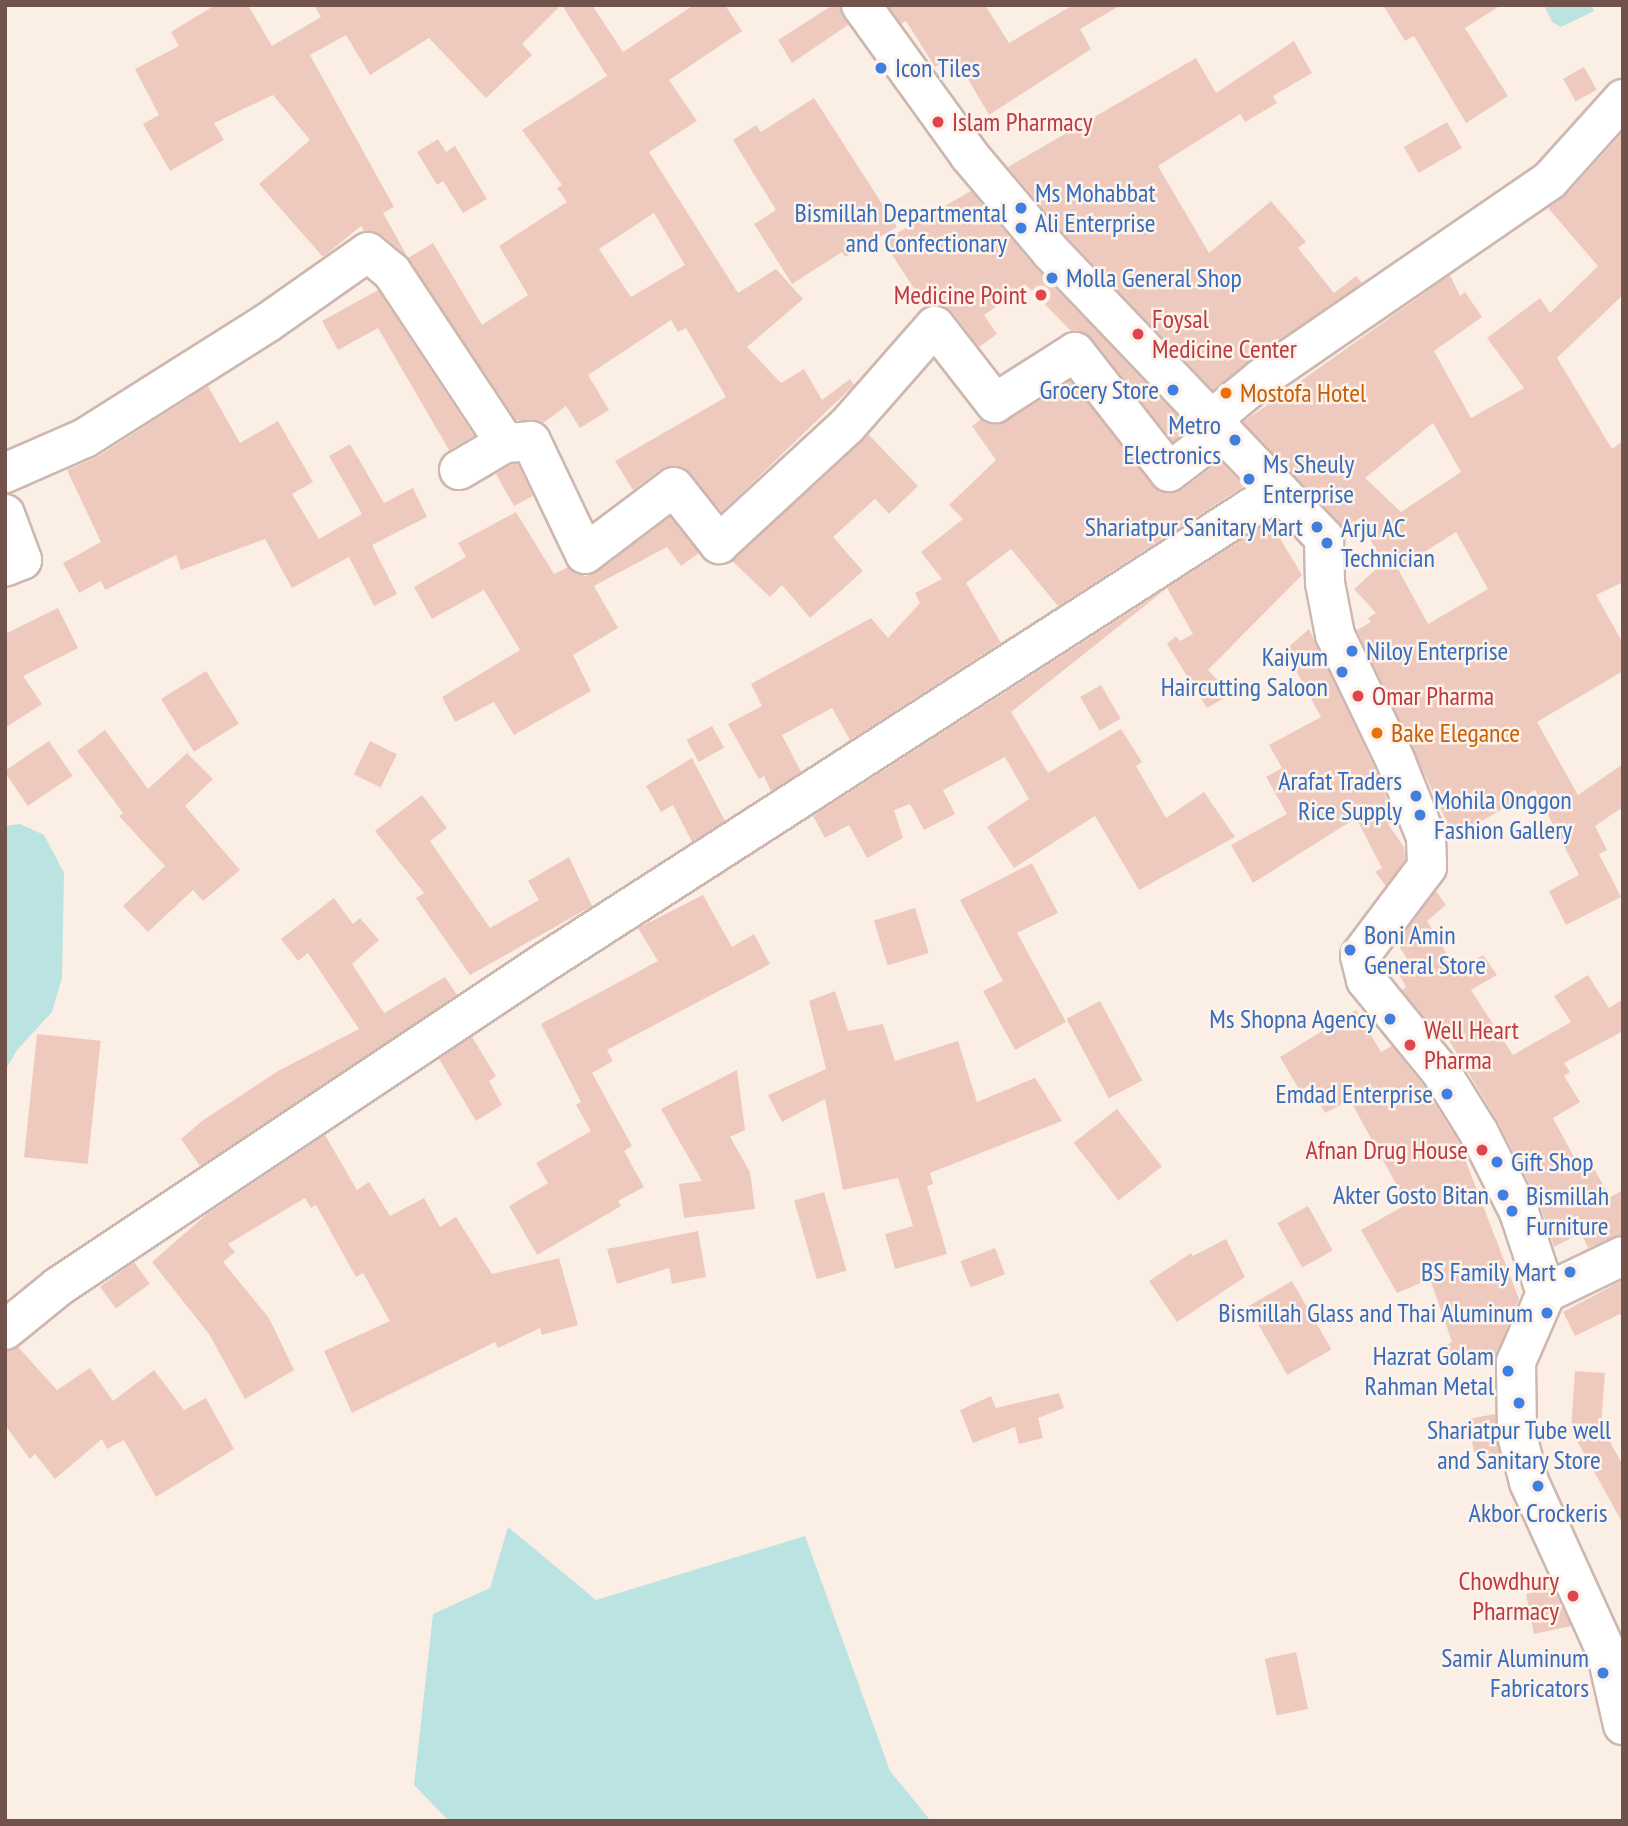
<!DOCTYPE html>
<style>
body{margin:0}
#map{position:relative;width:1628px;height:1826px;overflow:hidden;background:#fbefe5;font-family:"PT Sans Narrow",sans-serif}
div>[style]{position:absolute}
.water>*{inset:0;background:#bbe3e2}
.building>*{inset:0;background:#eecabe;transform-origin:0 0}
.roads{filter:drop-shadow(2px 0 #ceb7af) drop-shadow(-2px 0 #ceb7af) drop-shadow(0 2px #ceb7af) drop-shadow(0 -2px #ceb7af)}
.minor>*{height:38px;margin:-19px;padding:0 19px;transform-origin:19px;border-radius:19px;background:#fff}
.dots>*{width:19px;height:19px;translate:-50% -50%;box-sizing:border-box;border:4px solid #fef3eb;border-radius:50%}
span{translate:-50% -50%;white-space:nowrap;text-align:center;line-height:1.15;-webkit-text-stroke:5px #fef3eb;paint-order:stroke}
.shop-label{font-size:26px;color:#366cbe}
.left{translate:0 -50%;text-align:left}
.right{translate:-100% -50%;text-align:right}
.health-label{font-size:26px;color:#be3a42}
.food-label{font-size:26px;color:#c56008}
.frame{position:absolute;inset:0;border:7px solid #72534c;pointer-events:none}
</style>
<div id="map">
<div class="water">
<div style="clip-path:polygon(1544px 5px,1591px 5px,1594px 11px,1561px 27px,1552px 22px)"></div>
<div style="clip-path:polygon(20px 824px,44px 835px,64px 873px,62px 978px,52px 1012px,17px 1050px,5px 1071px,5px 826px)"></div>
<div style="clip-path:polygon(508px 1527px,596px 1600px,805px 1536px,890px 1771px,931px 1821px,449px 1821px,414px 1785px,433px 1614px,490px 1588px)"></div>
</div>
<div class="building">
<div style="clip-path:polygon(215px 5px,248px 5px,272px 46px,321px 17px,314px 5px,561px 5px,522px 44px,532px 55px,486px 98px,429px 38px,370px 75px,346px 35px,310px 55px,394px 207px,383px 213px,407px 256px,382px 235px,364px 231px,361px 226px,323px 257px,259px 184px,310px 140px,273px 95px,214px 123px,224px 140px,170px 171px,143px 124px,159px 115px,135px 69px,179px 46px,171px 32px)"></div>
<div style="clip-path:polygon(evenodd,562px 5px,592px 5px,623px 52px,694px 5px,725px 5px,742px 31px,669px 80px,697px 121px,649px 152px,738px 293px,776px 269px,803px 299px,747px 347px,781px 383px,804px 369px,822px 400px,850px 379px,854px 385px,722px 512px,683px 467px,661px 469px,633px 490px,615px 461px,726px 397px,686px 328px,678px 332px,671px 320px,588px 375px,609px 410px,580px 428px,566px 406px,543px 423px,516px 420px,408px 258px,433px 243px,482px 325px,528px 295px,499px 246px,567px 202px,557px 188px,562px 185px,522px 130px,607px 76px,562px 5px,654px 213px,685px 265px,631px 297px,599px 249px,654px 213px)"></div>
<div style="clip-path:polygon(833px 5px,839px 5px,848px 25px,792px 63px,778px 40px)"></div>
<div style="clip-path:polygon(888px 5px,985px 5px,1009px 43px,1073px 5px,1121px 5px,1080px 29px,1091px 49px,989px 115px,954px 55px,935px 67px,906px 21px,901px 24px)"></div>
<div style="clip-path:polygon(1383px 5px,1501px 5px,1465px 28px,1508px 96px,1466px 123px,1414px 36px,1405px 41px)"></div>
<div style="clip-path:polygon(1294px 41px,1312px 73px,1273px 96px,1277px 103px,1245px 122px,1240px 114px,1158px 166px,1209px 253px,1271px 201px,1306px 242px,1298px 248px,1334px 293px,1356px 276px,1362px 283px,1213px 390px,1066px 236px,1008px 167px,1196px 58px,1216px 93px)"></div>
<div style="left:1584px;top:67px;width:26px;height:24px;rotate:61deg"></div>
<div style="clip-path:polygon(814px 98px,897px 227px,845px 257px,842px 252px,792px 284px,754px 224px,776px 210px,733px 140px,756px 125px,761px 132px)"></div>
<div style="left:1447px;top:122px;width:30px;height:50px;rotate:60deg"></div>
<div style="clip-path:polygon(evenodd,1623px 132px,1623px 295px,1557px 358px,1612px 449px,1623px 441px,1623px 582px,1596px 595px,1623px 643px,1623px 671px,1537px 722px,1578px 795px,1623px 764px,1623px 807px,1595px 826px,1607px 850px,1599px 854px,1621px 897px,1566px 925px,1549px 891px,1579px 875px,1535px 790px,1454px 837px,1357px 630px,1371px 622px,1368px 618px,1376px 613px,1354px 589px,1383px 563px,1359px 518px,1344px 533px,1243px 422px,1450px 275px,1460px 296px,1465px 292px,1482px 317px,1434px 351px,1471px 418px,1524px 388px,1487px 338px,1540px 298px,1550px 313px,1598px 266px,1548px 208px,1566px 195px,1623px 132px,1433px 423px,1461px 472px,1401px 512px,1365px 478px,1433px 423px,1623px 132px,1456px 532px,1488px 589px,1428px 624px,1398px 569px,1456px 532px)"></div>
<div style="clip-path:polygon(438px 139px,446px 152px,455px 146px,487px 199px,463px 213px,443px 181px,437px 185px,417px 152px)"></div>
<div style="clip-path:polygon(971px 191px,1034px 266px,1190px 429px,1173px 442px,1092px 339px,1071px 331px,1027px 286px,984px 315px,997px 334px,979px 347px,952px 312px,941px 305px,926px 307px,883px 241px)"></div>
<div style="clip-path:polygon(378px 290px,474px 436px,449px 450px,378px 328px,338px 350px,322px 321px)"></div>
<div style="clip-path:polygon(1070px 381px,1160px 492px,1182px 490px,1220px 461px,1244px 486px,1058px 606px,1011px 549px,966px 583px,1001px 643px,1005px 640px,850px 740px,832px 708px,782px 735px,801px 772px,771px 791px,764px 776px,759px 779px,728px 724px,762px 706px,751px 684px,871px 618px,888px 638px,920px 603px,915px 593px,942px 579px,921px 552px,963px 519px,949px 505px,996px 460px,972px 426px,981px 419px,996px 425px,1007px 421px)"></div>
<div style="clip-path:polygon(208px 386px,240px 443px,278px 421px,313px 482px,292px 494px,319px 539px,362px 514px,329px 456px,350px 444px,384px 503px,413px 488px,427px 517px,372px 545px,397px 594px,374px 606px,349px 557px,292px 588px,265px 539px,181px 570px,176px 555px,105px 590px,101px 581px,79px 593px,63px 563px,101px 542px,67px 470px,97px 457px)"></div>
<div style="clip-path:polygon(869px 435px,918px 486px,889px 514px,875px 499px,833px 537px,863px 571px,810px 618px,782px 585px,770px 597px,732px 561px)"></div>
<div style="clip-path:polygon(512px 464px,518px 464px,533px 496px,514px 506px,496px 474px)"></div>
<div style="clip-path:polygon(516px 512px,554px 574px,568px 567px,585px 576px,597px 572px,670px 517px,699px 553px,681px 566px,667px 547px,594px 586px,618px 628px,573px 655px,591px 691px,514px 735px,494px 702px,455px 722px,442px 697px,520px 650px,484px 590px,432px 619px,414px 587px,466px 557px,458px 543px)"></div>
<div style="clip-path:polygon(1270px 522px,1302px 575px,1208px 670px,1231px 694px,1207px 708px,1167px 644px,1176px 636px,1180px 641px,1193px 634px,1167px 588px)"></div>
<div style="clip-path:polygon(1166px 589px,1011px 712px,1048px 773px,1121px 729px,1142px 762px,1136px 766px,1166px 818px,1204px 792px,1235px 837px,1139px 890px,1095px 816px,1014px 868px,987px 827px,1029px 799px,1005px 757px,943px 790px,955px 814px,924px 830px,910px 804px,894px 810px,903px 838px,867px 858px,849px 825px,825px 838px,813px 816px)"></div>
<div style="clip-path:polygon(58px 608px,78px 648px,23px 676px,42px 704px,5px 728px,5px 634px)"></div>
<div style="clip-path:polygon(1309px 629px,1376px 771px,1395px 820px,1388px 824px,1404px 847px,1405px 860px,1386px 886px,1375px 872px,1382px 868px,1356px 818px,1253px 883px,1231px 845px,1287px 814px,1266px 777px,1282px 768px,1269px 745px,1321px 717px,1285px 650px)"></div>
<div style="left:206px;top:671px;width:62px;height:53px;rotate:58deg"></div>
<div style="left:1101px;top:685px;width:39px;height:24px;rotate:60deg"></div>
<div style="left:712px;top:726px;width:25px;height:29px;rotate:61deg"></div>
<div style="clip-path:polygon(105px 730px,148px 789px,187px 753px,213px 779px,185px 806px,240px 870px,203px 901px,193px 890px,148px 932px,123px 906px,165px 866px,119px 816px,123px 813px,77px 751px)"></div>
<div style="left:49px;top:741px;width:42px;height:54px;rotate:56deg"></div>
<div style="left:370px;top:741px;width:30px;height:37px;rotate:26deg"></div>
<div style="clip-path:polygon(692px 758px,725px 821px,692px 842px,673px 805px,661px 812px,646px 786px)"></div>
<div style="clip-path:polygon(422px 795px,447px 828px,430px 841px,490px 928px,539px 900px,528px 881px,569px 857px,592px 906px,470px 975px,416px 898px,424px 893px,375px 831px)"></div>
<div style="clip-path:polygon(1032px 863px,1058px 913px,1017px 933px,1066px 1022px,1015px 1050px,983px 991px,1003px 981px,960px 900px)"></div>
<div style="clip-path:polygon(1436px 891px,1446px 905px,1427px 921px,1457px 971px,1483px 955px,1497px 975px,1471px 990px,1513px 1055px,1571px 1022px,1554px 996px,1588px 975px,1609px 1008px,1623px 999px,1623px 1031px,1564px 1063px,1570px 1072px,1564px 1076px,1580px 1102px,1553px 1118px,1583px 1174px,1593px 1167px,1610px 1197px,1623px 1190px,1623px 1234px,1588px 1248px,1581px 1233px,1554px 1247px,1539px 1202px,1498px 1122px,1444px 1032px,1438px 1034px,1402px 990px,1406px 987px,1394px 966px,1407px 959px,1397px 943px)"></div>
<div style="clip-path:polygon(703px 895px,732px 947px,754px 934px,770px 964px,607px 1050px,613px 1061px,592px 1073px,632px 1146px,624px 1151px,644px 1187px,618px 1201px,621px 1206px,537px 1255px,509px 1206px,548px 1183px,536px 1163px,591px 1131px,576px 1105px,581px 1102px,541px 1024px,658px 961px,638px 928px)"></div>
<div style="clip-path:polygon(334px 898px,353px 924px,360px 918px,379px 940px,352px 964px,384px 1013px,445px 977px,457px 995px,200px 1166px,181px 1139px,202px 1121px,278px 1071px,359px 1029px,308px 953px,298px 961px,281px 939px)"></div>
<div style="left:915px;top:908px;width:47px;height:43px;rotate:73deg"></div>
<div style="clip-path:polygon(835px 991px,848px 1031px,883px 1024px,895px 1061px,958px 1041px,977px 1102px,1035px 1078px,1062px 1121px,930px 1173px,933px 1184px,927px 1186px,947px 1254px,895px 1269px,885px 1234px,913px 1226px,898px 1178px,843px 1190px,825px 1099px,782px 1122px,768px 1095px,826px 1069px,809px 1001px)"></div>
<div style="left:1100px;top:1001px;width:90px;height:38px;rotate:62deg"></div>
<div style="clip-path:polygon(1356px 1010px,1381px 1052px,1392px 1046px,1423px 1085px,1458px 1141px,1519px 1299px,1494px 1360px,1490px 1361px,1485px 1352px,1455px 1368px,1443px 1347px,1452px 1342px,1430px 1279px,1397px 1293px,1361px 1230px,1407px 1204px,1350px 1100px,1325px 1113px,1309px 1085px,1300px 1091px,1280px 1057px)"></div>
<div style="left:37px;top:1034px;width:64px;height:124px;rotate:6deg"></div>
<div style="clip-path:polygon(472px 1037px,496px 1076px,489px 1081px,502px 1105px,476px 1121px,439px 1059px)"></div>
<div style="clip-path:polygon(737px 1070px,745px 1130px,730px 1137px,750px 1172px,755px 1209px,684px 1218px,679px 1184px,702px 1181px,661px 1109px)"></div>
<div style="left:1117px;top:1109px;width:73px;height:55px;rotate:52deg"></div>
<div style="clip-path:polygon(325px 1135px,357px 1190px,369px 1182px,390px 1216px,424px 1198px,440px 1227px,456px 1217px,492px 1274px,559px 1258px,578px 1325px,542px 1335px,540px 1328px,498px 1348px,495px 1342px,352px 1413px,324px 1351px,390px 1321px,363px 1273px,356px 1277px,316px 1205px,311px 1208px,305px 1198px,228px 1244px,235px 1252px,223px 1262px,269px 1318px,294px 1370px,245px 1399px,209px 1334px,152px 1262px,207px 1214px)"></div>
<div style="left:824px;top:1192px;width:82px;height:31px;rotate:74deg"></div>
<div style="left:1308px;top:1206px;width:51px;height:35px;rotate:61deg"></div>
<div style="clip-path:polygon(698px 1231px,706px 1277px,672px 1284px,669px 1268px,617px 1284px,607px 1249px)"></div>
<div style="clip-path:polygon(1226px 1239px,1245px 1277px,1177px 1322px,1149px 1281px,1191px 1253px,1193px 1256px)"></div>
<div style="left:995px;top:1248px;width:28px;height:37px;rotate:69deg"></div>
<div style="left:134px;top:1262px;width:27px;height:42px;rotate:54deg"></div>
<div style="clip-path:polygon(1623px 1280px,1623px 1318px,1620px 1314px,1575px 1336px,1563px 1312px)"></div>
<div style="left:1292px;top:1281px;width:79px;height:51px;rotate:60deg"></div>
<div style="clip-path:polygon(18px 1347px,57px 1390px,90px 1368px,113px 1401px,154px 1370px,184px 1410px,206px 1398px,234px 1449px,156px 1497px,124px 1440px,107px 1449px,102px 1439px,55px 1479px,35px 1454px,30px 1459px,5px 1425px,5px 1351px)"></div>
<div style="clip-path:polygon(1575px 1371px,1605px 1373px,1601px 1426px,1623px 1465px,1623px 1524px,1571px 1430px)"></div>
<div style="clip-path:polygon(1059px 1393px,1064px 1408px,1038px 1418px,1043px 1438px,1019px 1444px,1015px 1427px,973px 1443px,960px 1410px,991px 1396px,996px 1408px)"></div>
<div style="clip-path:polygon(1495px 1414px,1503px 1468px,1486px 1471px,1481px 1451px,1474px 1452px,1468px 1419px)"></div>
<div style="clip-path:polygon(1553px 1588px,1571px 1626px,1534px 1634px,1526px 1594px)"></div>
<div style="left:1296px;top:1652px;width:58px;height:32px;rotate:78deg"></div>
</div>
<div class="roads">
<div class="minor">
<div style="left:861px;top:5px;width:185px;rotate:54.2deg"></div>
<div style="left:969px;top:155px;width:126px;rotate:49.8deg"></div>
<div style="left:1050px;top:251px;width:397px;rotate:46.3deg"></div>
<div style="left:1324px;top:538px;width:45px;rotate:88.7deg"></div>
<div style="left:1325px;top:583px;width:53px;rotate:79.1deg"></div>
<div style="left:1335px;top:635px;width:141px;rotate:64.3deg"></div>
<div style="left:1396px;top:762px;width:81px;rotate:68.2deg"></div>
<div style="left:1426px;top:837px;width:30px;rotate:88deg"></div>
<div style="left:1427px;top:867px;width:111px;rotate:127deg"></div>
<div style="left:1360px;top:956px;width:25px;rotate:76deg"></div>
<div style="left:1366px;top:980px;width:119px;rotate:50.8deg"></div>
<div style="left:1441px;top:1072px;width:72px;rotate:58.1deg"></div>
<div style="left:1479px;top:1133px;width:89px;rotate:63.1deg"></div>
<div style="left:1519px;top:1212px;width:85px;rotate:71.6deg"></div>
<div style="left:1546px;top:1293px;width:75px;rotate:113.5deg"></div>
<div style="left:1516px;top:1362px;width:73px;rotate:89.2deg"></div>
<div style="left:1517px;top:1435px;width:49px;rotate:75.7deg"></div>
<div style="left:1529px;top:1482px;width:186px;rotate:65.5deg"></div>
<div style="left:1606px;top:1651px;width:76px;rotate:77.1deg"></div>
<div style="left:1212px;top:419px;width:65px;rotate:-39.4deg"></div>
<div style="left:1262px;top:378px;width:349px;rotate:-34.5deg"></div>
<div style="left:1550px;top:180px;width:109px;rotate:-48deg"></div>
<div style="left:459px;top:470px;width:53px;rotate:-30.4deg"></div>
<div style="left:505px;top:443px;width:26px;rotate:-4deg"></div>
<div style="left:531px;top:441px;width:125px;rotate:64.5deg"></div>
<div style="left:585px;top:554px;width:111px;rotate:-37deg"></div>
<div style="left:674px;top:487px;width:73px;rotate:51.7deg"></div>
<div style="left:719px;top:544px;width:174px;rotate:-42.7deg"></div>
<div style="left:847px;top:426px;width:133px;rotate:-48.7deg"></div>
<div style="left:935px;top:326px;width:98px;rotate:52.1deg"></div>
<div style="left:995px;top:403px;width:95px;rotate:-32.5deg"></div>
<div style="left:1075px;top:352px;width:152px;rotate:51.9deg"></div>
<div style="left:1169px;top:472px;width:68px;rotate:-37.2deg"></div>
<div style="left:5px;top:473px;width:87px;rotate:-23.6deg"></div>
<div style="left:85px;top:438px;width:215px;rotate:-32.3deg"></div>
<div style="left:267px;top:323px;width:123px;rotate:-35.1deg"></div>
<div style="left:368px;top:252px;width:31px;rotate:40deg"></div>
<div style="left:392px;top:272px;width:205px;rotate:56.5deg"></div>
<div style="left:5px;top:514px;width:49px;rotate:69.7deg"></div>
<div style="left:22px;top:560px;width:18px;rotate:158deg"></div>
<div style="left:1546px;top:1293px;width:85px;rotate:-25.7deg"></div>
<div style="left:5px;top:1330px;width:68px;rotate:-39.1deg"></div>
<div style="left:58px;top:1287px;width:588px;rotate:-33.69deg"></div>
<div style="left:547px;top:961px;width:870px;rotate:-32.76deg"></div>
</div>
</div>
<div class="dots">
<div style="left:881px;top:68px;background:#3f7fe0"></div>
<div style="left:938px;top:122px;background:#e0444e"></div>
<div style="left:1021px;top:208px;background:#3f7fe0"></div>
<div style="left:1021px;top:228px;background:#3f7fe0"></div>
<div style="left:1052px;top:278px;background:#3f7fe0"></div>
<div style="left:1041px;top:295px;background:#e0444e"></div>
<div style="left:1138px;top:334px;background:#e0444e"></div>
<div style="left:1173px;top:390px;background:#3f7fe0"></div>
<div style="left:1226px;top:393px;background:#e8710a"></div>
<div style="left:1235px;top:440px;background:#3f7fe0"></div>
<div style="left:1249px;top:479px;background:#3f7fe0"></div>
<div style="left:1317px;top:527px;background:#3f7fe0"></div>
<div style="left:1327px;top:543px;background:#3f7fe0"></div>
<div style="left:1352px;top:651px;background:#3f7fe0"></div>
<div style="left:1342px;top:672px;background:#3f7fe0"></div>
<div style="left:1358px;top:696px;background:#e0444e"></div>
<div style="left:1377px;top:733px;background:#e8710a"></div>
<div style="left:1416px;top:796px;background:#3f7fe0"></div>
<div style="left:1420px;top:815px;background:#3f7fe0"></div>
<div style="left:1350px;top:950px;background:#3f7fe0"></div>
<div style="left:1390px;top:1019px;background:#3f7fe0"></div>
<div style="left:1410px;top:1045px;background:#e0444e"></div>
<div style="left:1447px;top:1094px;background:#3f7fe0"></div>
<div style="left:1482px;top:1150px;background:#e0444e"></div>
<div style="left:1497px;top:1162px;background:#3f7fe0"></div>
<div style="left:1503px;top:1195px;background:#3f7fe0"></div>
<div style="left:1512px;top:1211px;background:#3f7fe0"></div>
<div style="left:1570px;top:1272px;background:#3f7fe0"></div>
<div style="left:1547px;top:1313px;background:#3f7fe0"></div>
<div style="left:1508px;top:1371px;background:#3f7fe0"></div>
<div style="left:1519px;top:1403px;background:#3f7fe0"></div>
<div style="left:1538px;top:1486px;background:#3f7fe0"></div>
<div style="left:1573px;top:1596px;background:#e0444e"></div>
<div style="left:1603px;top:1673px;background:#3f7fe0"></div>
</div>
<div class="shop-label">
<span class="left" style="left:895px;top:68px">Icon Tiles</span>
<span class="left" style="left:1035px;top:208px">Ms Mohabbat<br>Ali Enterprise</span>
<span class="right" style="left:1007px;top:228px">Bismillah Departmental<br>and Confectionary</span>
<span class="left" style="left:1066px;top:278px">Molla General Shop</span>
<span class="right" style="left:1159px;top:390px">Grocery Store</span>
<span class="right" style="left:1221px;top:440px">Metro<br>Electronics</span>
<span class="left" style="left:1263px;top:479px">Ms Sheuly<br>Enterprise</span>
<span class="right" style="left:1303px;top:527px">Shariatpur Sanitary Mart</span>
<span class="left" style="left:1341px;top:543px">Arju AC<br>Technician</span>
<span class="left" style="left:1366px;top:651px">Niloy Enterprise</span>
<span class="right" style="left:1328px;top:672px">Kaiyum<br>Haircutting Saloon</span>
<span class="right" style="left:1402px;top:796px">Arafat Traders<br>Rice Supply</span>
<span class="left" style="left:1434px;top:815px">Mohila Onggon<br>Fashion Gallery</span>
<span class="left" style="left:1364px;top:950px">Boni Amin<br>General Store</span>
<span class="right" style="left:1376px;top:1019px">Ms Shopna Agency</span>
<span class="right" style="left:1433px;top:1094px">Emdad Enterprise</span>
<span class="left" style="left:1511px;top:1162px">Gift Shop</span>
<span class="right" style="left:1489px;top:1195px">Akter Gosto Bitan</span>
<span class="left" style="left:1526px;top:1211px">Bismillah<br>Furniture</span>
<span class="right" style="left:1556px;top:1272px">BS Family Mart</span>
<span class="right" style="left:1533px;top:1313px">Bismillah Glass and Thai Aluminum</span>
<span class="right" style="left:1494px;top:1371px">Hazrat Golam<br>Rahman Metal</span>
<span style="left:1519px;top:1445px">Shariatpur Tube well<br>and Sanitary Store</span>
<span style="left:1538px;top:1513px">Akbor Crockeris</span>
<span class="right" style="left:1589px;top:1673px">Samir Aluminum<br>Fabricators</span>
</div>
<div class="health-label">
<span class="left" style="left:952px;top:122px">Islam Pharmacy</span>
<span class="right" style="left:1027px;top:295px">Medicine Point</span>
<span class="left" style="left:1152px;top:334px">Foysal<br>Medicine Center</span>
<span class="left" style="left:1372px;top:696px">Omar Pharma</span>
<span class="left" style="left:1424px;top:1045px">Well Heart<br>Pharma</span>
<span class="right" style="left:1468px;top:1150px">Afnan Drug House</span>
<span class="right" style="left:1559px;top:1596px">Chowdhury<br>Pharmacy</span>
</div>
<div class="food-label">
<span class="left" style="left:1240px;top:393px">Mostofa Hotel</span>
<span class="left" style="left:1391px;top:733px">Bake Elegance</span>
</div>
<div class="frame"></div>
</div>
